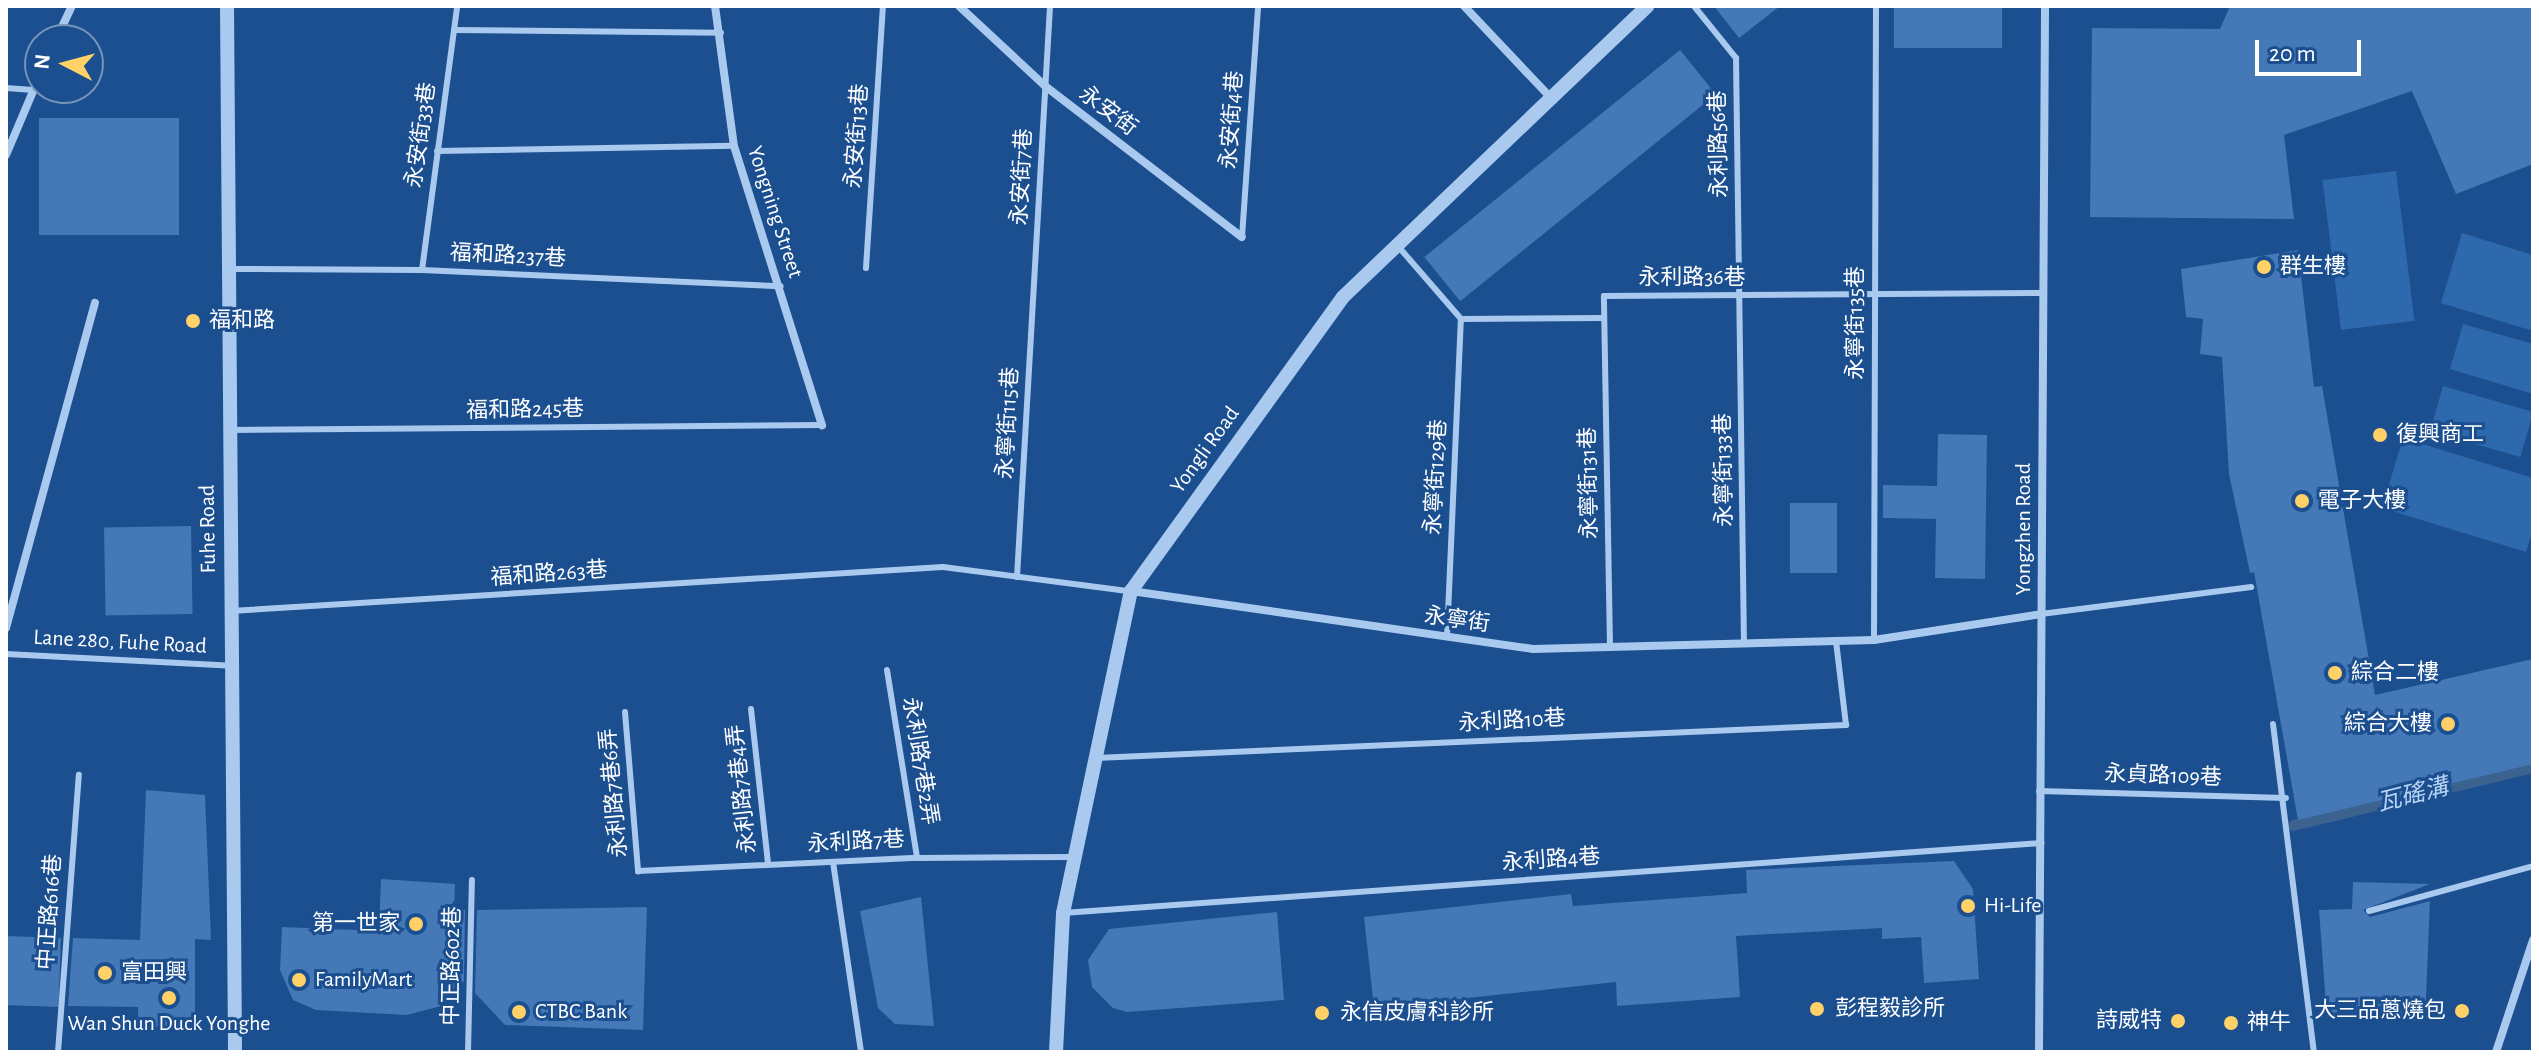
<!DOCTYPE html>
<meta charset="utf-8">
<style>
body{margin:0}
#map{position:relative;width:2539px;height:1058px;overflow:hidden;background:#1b4f8f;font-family:"Alegreya Sans","Noto Sans TC",sans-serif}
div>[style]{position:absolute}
.green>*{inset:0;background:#2e69ad;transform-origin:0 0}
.stream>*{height:11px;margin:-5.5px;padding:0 5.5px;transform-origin:5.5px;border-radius:5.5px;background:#3c6290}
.building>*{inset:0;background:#4478b7;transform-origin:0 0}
.service>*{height:6px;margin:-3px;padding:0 3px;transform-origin:3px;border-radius:3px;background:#a9c9ee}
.minor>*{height:8px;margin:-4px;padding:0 4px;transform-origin:4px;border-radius:4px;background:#a9c9ee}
.tertiary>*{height:14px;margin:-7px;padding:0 7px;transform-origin:7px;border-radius:7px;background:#a9c9ee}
.dots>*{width:22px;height:22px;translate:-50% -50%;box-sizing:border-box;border:4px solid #1b4f8f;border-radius:50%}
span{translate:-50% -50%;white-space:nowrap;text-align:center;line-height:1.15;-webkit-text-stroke:6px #1b4f8f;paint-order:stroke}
.street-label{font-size:22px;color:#fff}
.poi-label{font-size:22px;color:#fff}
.left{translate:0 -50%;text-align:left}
.right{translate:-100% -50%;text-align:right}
.water-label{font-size:24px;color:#b5d3f5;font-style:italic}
.frame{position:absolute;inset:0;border:8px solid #fff;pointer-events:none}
.north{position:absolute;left:24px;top:24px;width:80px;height:80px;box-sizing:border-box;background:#1b4f8f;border:2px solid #7695bc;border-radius:50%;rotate:276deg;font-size:22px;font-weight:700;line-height:32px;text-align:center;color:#fff}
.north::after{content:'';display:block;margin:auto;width:28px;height:36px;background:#ffd166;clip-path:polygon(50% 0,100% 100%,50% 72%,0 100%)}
.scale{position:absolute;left:2255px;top:40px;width:106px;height:36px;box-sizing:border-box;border:4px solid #fff;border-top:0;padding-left:10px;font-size:24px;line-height:28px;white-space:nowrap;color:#fff;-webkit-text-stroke:6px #1b4f8f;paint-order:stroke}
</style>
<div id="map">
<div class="green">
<div style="left:2396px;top:171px;width:151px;height:74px;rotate:83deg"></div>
<div style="clip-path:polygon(2462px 233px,2533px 255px,2533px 331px,2441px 303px)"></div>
<div style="clip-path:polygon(2463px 324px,2533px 344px,2533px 394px,2450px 369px)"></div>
<div style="left:2443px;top:386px;width:94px;height:47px;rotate:16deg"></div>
<div style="clip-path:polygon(2403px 438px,2533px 478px,2533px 529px,2526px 552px,2382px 508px)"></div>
</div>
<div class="stream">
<div style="left:2293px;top:825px;width:247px;rotate:-13.6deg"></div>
</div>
<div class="building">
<div style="clip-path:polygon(1714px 6px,1780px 6px,1739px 38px)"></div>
<div style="left:1894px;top:6px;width:108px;height:42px"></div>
<div style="clip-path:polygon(2230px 6px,2533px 6px,2533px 164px,2456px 194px,2412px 91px,2284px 135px,2294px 219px,2090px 217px,2092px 28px,2220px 29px)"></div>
<div style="left:1680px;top:50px;width:57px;height:329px;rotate:51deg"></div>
<div style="left:39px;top:118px;width:140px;height:117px"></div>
<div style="clip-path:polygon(2298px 250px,2314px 387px,2322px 386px,2375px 695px,2533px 659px,2533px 764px,2298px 820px,2254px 572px,2250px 573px,2229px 474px,2222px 357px,2200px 354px,2203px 319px,2186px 317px,2181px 269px)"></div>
<div style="clip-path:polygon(1938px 434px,1987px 435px,1985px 579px,1935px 578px,1936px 519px,1883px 518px,1883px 485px,1937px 486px)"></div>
<div style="left:1790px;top:503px;width:47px;height:70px"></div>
<div style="left:191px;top:526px;width:88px;height:87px;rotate:89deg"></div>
<div style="clip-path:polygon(146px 790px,205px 795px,211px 940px,195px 939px,195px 1012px,184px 1028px,138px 1026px,138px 1007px,68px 1006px,73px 938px,140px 940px)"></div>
<div style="clip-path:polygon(1954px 861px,1973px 889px,1979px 979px,1924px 983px,1921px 937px,1882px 939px,1882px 928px,1736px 936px,1740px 997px,1617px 1006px,1616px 982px,1374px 1008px,1364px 917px,1571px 894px,1573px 906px,1747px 893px,1746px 870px)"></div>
<div style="clip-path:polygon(381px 879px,455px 884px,454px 910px,465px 910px,464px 981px,441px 1006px,407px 1015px,316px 1010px,293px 1000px,280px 970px,282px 927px,379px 931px)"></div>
<div style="clip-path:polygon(2353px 882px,2430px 884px,2363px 910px,2370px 917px,2430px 901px,2425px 1021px,2327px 1018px,2319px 910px,2352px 909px)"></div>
<div style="clip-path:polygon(921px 897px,934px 1026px,895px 1024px,878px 1008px,860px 911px)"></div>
<div style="clip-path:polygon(647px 907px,643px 1030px,505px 1025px,475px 993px,477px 910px)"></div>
<div style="clip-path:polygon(1277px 912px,1284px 1000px,1127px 1012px,1113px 1008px,1092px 987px,1088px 960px,1109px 929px)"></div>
<div style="left:6px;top:936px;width:55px;height:69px;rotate:2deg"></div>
</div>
<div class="service">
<div style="left:1694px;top:6px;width:67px;rotate:51.1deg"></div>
<div style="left:1736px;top:58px;width:586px;rotate:89.22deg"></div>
<div style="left:454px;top:30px;width:267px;rotate:0.6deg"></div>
<div style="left:6px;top:88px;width:27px;rotate:4deg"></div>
<div style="left:437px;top:151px;width:297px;rotate:-1deg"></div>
<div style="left:1242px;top:237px;width:232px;rotate:-86deg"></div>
<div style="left:1397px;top:245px;width:98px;rotate:49.1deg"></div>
<div style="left:1461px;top:319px;width:143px;rotate:-0.4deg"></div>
<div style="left:866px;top:268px;width:263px;rotate:-86.3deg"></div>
<div style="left:233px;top:269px;width:189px;rotate:0.3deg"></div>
<div style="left:422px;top:270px;width:359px;rotate:2.6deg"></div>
<div style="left:422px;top:270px;width:266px;rotate:-82.4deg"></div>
<div style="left:230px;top:430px;width:592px;rotate:-0.48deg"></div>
<div style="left:1017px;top:577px;width:572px;rotate:-86.69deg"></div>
<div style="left:231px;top:611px;width:713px;rotate:-3.54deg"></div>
<div style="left:943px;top:567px;width:188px;rotate:7.4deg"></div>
<div style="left:2041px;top:614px;width:212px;rotate:-7.3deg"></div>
<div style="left:1447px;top:637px;width:318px;rotate:-87.5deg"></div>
<div style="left:1874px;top:640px;width:634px;rotate:-89.82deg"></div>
<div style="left:1610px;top:647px;width:351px;rotate:-91deg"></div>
<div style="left:1604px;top:296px;width:440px;rotate:-0.4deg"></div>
<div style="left:6px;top:654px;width:226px;rotate:3deg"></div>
<div style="left:887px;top:670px;width:190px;rotate:80.9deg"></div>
<div style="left:751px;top:709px;width:156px;rotate:83.7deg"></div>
<div style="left:625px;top:712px;width:160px;rotate:85.3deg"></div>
<div style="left:638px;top:871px;width:279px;rotate:-2.7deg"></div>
<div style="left:917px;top:858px;width:158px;rotate:-0.4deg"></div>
<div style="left:2273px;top:724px;width:331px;rotate:82.9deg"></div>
<div style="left:1096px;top:758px;width:751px;rotate:-2.52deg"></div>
<div style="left:1846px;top:725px;width:85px;rotate:-96.8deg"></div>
<div style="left:2039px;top:791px;width:247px;rotate:1.6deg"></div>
<div style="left:833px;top:862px;width:192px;rotate:81.6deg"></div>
<div style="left:2369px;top:911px;width:170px;rotate:-15.3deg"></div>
<div style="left:1063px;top:913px;width:981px;rotate:-4.09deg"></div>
<div style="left:58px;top:1052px;width:278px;rotate:-85.7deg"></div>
<div style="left:468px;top:1052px;width:172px;rotate:-88.7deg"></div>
</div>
<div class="minor">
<div style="left:715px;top:6px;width:141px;rotate:82.3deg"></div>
<div style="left:734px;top:146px;width:293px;rotate:72.5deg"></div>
<div style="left:959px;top:6px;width:117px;rotate:42.9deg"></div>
<div style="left:1045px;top:86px;width:248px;rotate:37.5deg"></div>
<div style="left:1464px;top:6px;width:127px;rotate:46.6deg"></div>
<div style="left:56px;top:40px;width:38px;rotate:-65deg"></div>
<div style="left:6px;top:155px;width:87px;rotate:-67deg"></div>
<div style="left:1131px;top:591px;width:406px;rotate:8.2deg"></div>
<div style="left:1533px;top:649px;width:341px;rotate:-1.5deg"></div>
<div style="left:1874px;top:640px;width:169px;rotate:-8.8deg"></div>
<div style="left:6px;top:628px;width:337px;rotate:-74.7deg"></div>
<div style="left:2039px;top:1052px;width:1046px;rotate:-89.67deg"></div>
<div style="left:2496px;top:1052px;width:118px;rotate:-71.7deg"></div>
</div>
<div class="tertiary">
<div style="left:227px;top:6px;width:1046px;rotate:89.56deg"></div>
<div style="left:1056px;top:1052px;width:139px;rotate:-87.1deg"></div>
<div style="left:1063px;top:913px;width:329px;rotate:-78.1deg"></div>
<div style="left:1131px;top:591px;width:362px;rotate:-54.2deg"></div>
<div style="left:1343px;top:297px;width:421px;rotate:-43.7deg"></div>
</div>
<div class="dots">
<div style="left:2264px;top:267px;background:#ffd166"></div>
<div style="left:193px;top:321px;background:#ffd166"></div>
<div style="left:2380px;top:435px;background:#ffd166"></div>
<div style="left:2302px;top:501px;background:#ffd166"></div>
<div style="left:2335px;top:673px;background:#ffd166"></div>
<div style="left:2448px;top:724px;background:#ffd166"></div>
<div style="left:1968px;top:906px;background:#ffd166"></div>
<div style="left:416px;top:924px;background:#ffd166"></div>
<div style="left:105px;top:973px;background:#ffd166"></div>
<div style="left:299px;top:980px;background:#ffd166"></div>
<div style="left:169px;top:998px;background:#ffd166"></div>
<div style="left:1817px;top:1009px;background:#ffd166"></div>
<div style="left:2462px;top:1011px;background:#ffd166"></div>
<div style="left:519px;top:1012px;background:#ffd166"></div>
<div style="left:1322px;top:1013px;background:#ffd166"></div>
<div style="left:2178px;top:1021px;background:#ffd166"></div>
<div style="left:2231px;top:1023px;background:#ffd166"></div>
</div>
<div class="street-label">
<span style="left:1108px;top:111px;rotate:37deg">永安街</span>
<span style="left:1232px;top:120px;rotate:-86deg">永安街4巷</span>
<span style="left:421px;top:135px;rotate:-82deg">永安街33巷</span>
<span style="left:857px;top:136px;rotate:-86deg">永安街13巷</span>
<span style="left:1719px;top:144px;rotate:-91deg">永利路56巷</span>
<span style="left:1022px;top:177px;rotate:-87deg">永安街7巷</span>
<span style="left:775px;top:212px;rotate:72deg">Yongning Street</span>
<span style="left:508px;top:256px;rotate:3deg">福和路237巷</span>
<span style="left:1692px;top:278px">永利路36巷</span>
<span style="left:1856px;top:323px;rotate:-90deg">永寧街135巷</span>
<span style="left:525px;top:410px;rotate:-1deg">福和路245巷</span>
<span style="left:1008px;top:423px;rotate:-87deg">永寧街115巷</span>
<span style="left:1205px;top:450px;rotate:-54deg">Yongli Road</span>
<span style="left:1724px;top:470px;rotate:-91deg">永寧街133巷</span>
<span style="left:1436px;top:477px;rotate:-87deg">永寧街129巷</span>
<span style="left:1589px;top:483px;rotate:-91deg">永寧街131巷</span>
<span style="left:208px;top:529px;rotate:-91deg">Fuhe Road</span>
<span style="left:2024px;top:529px;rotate:-90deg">Yongzhen Road</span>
<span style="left:549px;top:574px;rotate:-4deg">福和路263巷</span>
<span style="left:1457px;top:620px;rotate:8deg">永寧街</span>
<span style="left:120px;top:642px;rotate:3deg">Lane 280, Fuhe Road</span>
<span style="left:1512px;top:721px;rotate:-3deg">永利路10巷</span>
<span style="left:920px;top:761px;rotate:81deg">永利路7巷2弄</span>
<span style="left:2163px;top:776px;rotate:2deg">永貞路109巷</span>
<span style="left:742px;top:789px;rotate:-96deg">永利路7巷4弄</span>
<span style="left:614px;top:793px;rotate:-95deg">永利路7巷6弄</span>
<span style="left:856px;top:842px;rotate:-3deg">永利路7巷</span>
<span style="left:1551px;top:860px;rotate:-4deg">永利路4巷</span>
<span style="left:50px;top:912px;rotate:-86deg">中正路616巷</span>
<span style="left:452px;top:966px;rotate:-89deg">中正路602巷</span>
</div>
<div class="poi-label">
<span class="left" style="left:2280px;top:267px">群生樓</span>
<span class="left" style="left:209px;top:321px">福和路</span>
<span class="left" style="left:2396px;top:435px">復興商工</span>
<span class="left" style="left:2318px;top:501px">電子大樓</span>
<span class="left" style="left:2351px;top:673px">綜合二樓</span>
<span class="right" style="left:2432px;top:724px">綜合大樓</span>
<span class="left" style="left:1984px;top:906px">Hi-Life</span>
<span class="right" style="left:400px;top:924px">第一世家</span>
<span class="left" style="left:121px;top:973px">富田興</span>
<span class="left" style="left:315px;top:980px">FamilyMart</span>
<span class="left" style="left:1835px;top:1009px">彭程毅診所</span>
<span class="right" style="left:2446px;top:1011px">大三品蔥燒包</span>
<span class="left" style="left:535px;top:1012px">CTBC Bank</span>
<span class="left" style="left:1340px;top:1013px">永信皮膚科診所</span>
<span class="right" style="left:2162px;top:1021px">詩威特</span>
<span class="left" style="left:2247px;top:1023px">神牛</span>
<span style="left:169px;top:1024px">Wan Shun Duck Yonghe</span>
</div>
<div class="water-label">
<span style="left:2413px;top:796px;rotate:-14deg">瓦磘溝</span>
</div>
<div class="frame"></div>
<div class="north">N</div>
<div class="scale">20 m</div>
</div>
